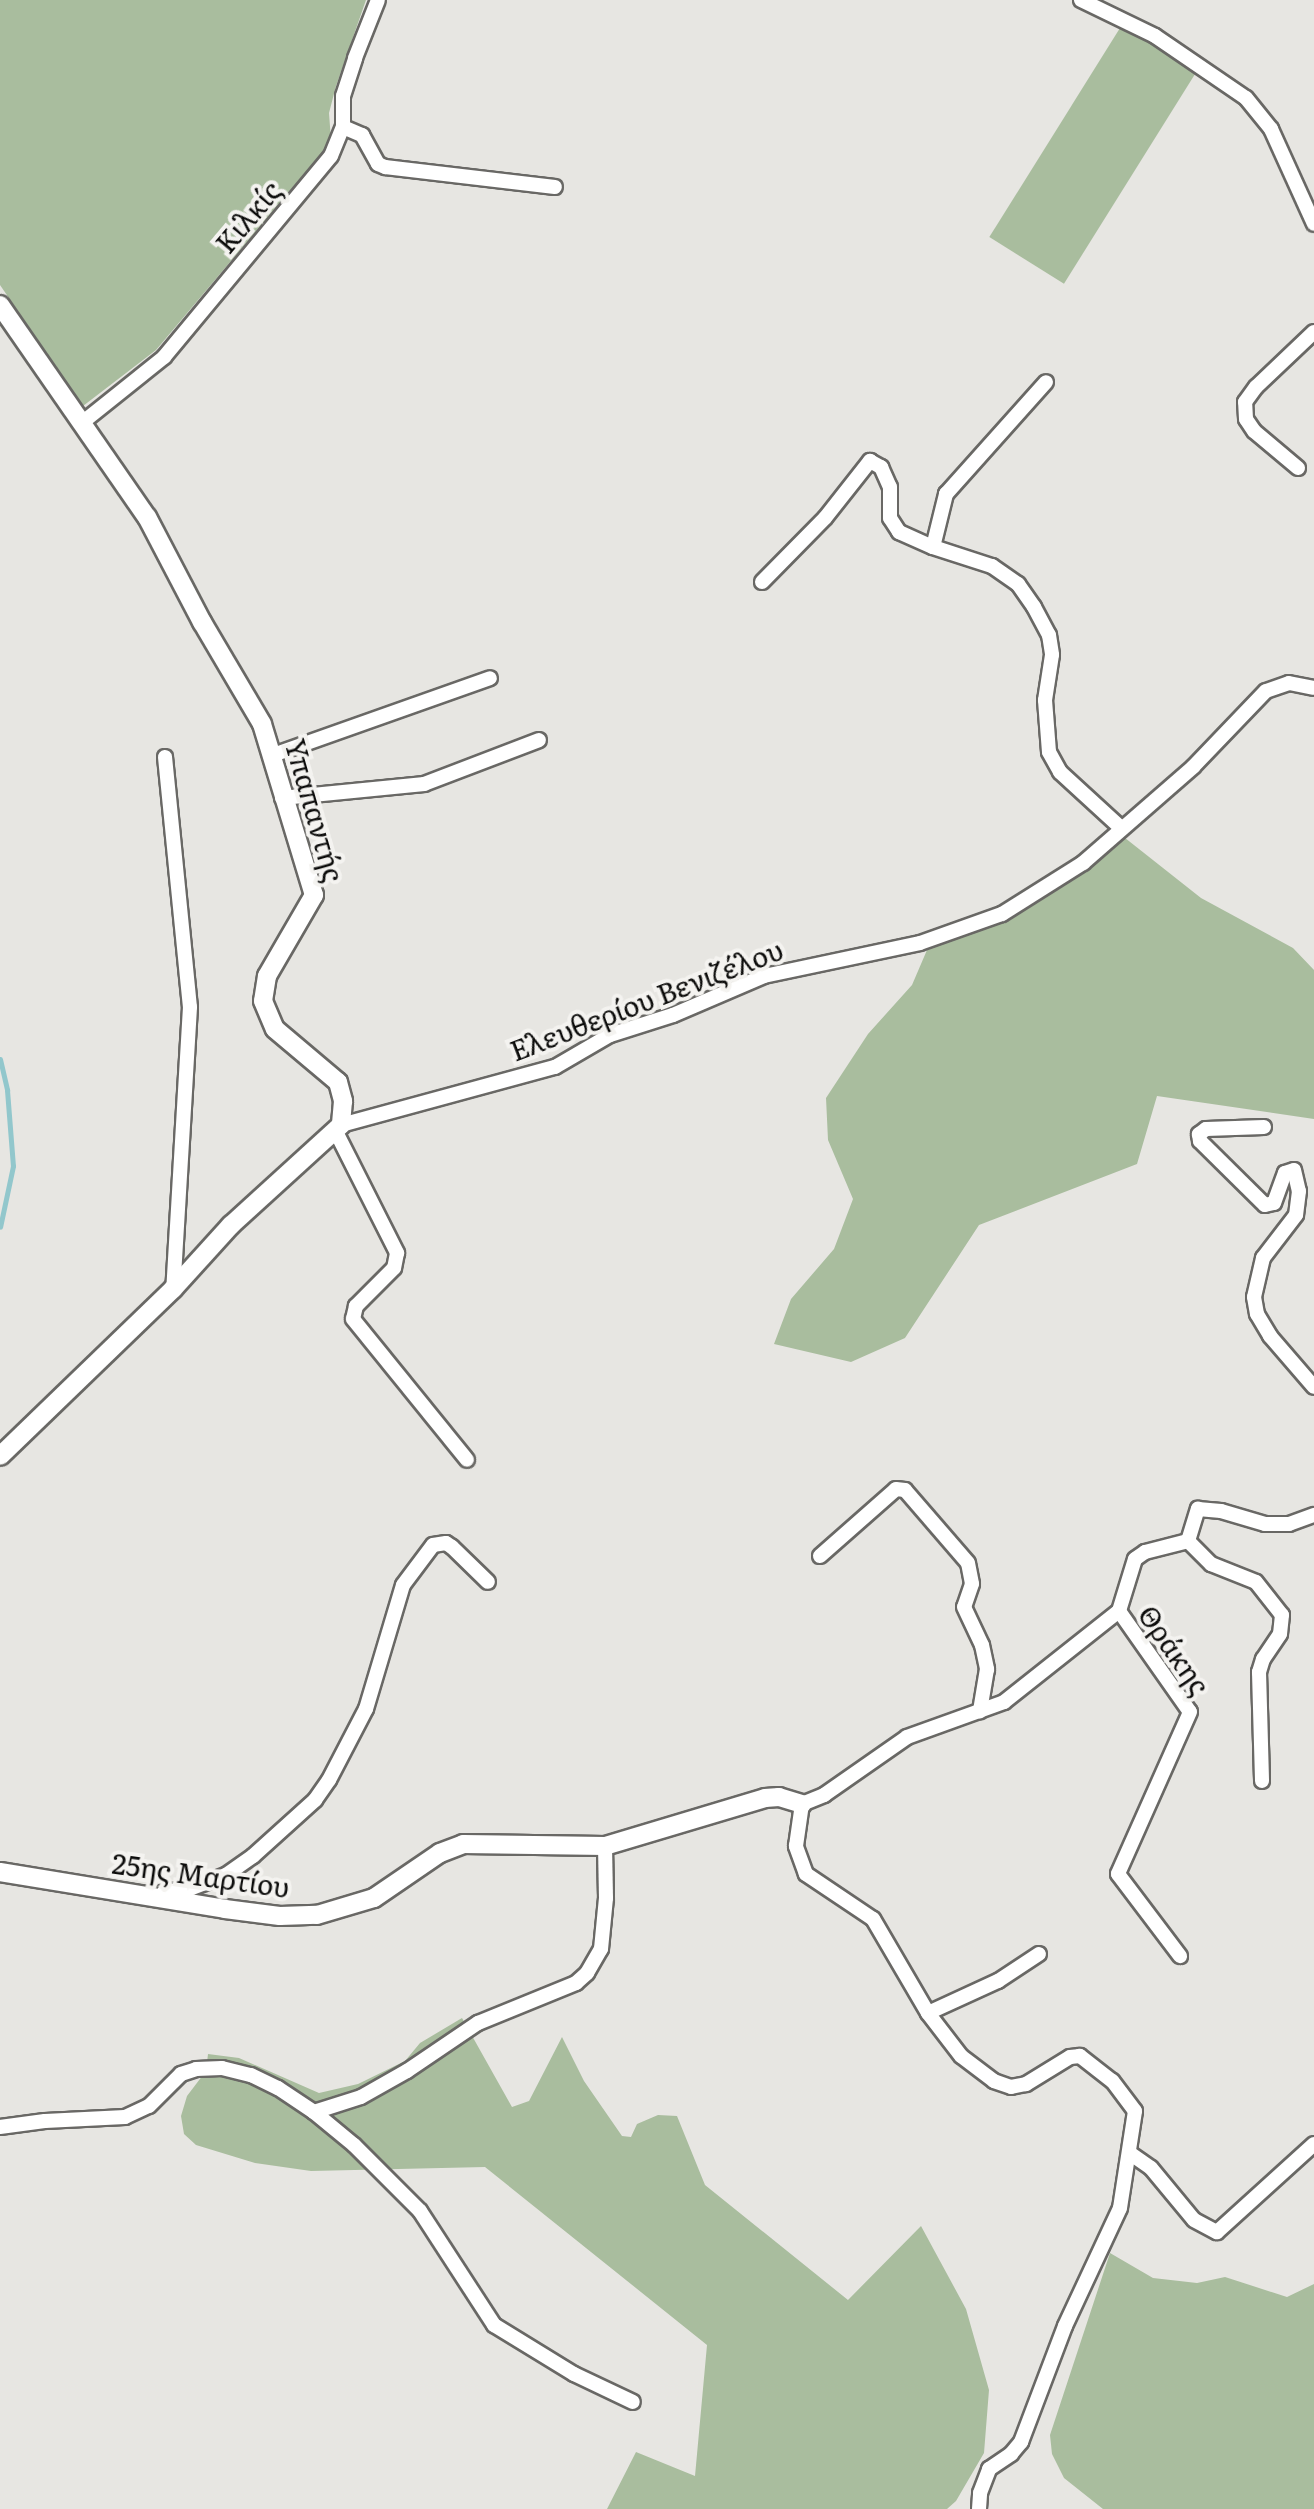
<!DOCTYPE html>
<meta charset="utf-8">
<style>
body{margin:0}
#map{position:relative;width:1314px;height:2509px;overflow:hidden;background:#e7e6e2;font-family:Literata,serif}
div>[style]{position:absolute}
.green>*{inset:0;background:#a9bd9e;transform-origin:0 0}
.stream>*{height:5px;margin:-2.5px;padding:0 2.5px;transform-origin:2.5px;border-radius:2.5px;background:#92c7cc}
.roads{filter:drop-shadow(2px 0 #696865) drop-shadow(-2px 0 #696865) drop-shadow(0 2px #696865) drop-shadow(0 -2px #696865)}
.minor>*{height:14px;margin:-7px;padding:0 7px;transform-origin:7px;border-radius:7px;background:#fff}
.tertiary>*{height:18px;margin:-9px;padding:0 9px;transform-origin:9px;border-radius:9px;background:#fff}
span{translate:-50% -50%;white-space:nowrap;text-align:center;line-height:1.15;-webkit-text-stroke:8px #f4f3f0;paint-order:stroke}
.street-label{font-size:28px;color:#0c0c0b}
</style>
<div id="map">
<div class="green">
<div style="clip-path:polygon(0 0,366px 0,336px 86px,329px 113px,331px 140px,326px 148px,156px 350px,83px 406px,0 285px)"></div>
<div style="left:1125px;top:20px;width:88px;height:256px;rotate:32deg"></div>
<div style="clip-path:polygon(1120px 834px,1201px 898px,1293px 948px,1314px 970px,1314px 1119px,1157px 1096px,1137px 1164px,979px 1225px,905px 1338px,851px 1362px,774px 1344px,791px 1299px,834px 1249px,853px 1199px,828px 1140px,826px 1098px,868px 1034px,912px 985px,927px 950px,1010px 917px,1084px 872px)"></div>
<div style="clip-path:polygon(462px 2018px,512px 2107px,529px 2101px,562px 2037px,584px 2081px,622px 2136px,631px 2137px,637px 2124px,658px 2115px,677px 2116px,705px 2185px,848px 2300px,921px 2226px,966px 2309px,989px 2390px,984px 2453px,956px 2501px,947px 2509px,607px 2509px,636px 2452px,695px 2476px,707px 2345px,485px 2167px,311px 2171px,255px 2163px,196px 2145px,184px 2134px,181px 2116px,187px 2096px,206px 2071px,208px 2054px,239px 2058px,319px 2093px,358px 2084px,405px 2061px,420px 2043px)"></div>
<div style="clip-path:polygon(1110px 2253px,1153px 2278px,1197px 2283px,1225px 2277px,1287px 2297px,1314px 2284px,1314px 2509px,1103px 2509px,1064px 2478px,1052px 2454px,1050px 2435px)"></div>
</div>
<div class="stream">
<div style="left:0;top:1059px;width:32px;rotate:77deg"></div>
<div style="left:7px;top:1090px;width:76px;rotate:85.5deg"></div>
<div style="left:13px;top:1166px;width:62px;rotate:102deg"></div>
</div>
<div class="roads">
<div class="minor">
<div style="left:1081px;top:0;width:82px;rotate:25.9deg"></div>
<div style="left:1155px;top:36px;width:110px;rotate:34.3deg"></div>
<div style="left:1246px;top:98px;width:40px;rotate:51deg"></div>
<div style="left:1271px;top:129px;width:104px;rotate:65.6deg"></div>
<div style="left:343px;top:127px;width:21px;rotate:23deg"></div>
<div style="left:362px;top:135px;width:33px;rotate:61deg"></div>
<div style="left:378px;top:164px;width:8px;rotate:23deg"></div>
<div style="left:385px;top:167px;width:171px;rotate:6.7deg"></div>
<div style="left:83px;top:422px;width:104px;rotate:-38.7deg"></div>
<div style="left:164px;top:357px;width:261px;rotate:-50.3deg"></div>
<div style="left:331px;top:156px;width:31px;rotate:-68deg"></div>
<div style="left:343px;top:127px;width:31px;rotate:-90deg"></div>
<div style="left:343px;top:96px;width:40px;rotate:-72deg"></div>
<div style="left:355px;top:58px;width:62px;rotate:-68.4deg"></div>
<div style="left:1298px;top:468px;width:57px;rotate:-139.9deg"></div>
<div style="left:1254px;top:431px;width:14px;rotate:-124deg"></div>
<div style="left:1246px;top:419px;width:17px;rotate:-93deg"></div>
<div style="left:1245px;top:402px;width:19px;rotate:-54deg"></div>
<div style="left:1256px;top:387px;width:80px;rotate:-43.5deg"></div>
<div style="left:933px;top:547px;width:55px;rotate:-76.2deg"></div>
<div style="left:946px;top:494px;width:150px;rotate:-48.2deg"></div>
<div style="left:762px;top:582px;width:90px;rotate:-45.5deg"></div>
<div style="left:825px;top:518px;width:73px;rotate:-51.7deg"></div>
<div style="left:870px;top:461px;width:13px;rotate:29deg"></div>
<div style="left:881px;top:467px;width:22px;rotate:66deg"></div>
<div style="left:890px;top:487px;width:31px;rotate:90deg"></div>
<div style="left:890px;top:518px;width:17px;rotate:57deg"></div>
<div style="left:899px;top:532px;width:37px;rotate:24deg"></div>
<div style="left:933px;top:547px;width:62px;rotate:17.9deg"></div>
<div style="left:992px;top:566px;width:32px;rotate:35deg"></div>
<div style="left:1018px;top:584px;width:28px;rotate:55deg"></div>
<div style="left:1034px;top:607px;width:32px;rotate:62deg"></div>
<div style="left:1049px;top:635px;width:20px;rotate:81deg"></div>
<div style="left:1052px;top:655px;width:46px;rotate:98.8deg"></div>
<div style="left:1045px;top:700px;width:52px;rotate:85.6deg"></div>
<div style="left:1049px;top:752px;width:23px;rotate:61deg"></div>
<div style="left:1060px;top:772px;width:81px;rotate:42.5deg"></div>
<div style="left:273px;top:755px;width:230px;rotate:-19.5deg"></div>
<div style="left:165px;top:757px;width:251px;rotate:84.3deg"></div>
<div style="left:190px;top:1007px;width:283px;rotate:93.4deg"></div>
<div style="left:282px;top:798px;width:143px;rotate:-5.6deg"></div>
<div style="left:424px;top:784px;width:123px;rotate:-20.9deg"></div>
<div style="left:341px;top:1125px;width:222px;rotate:-15.2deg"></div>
<div style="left:555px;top:1067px;width:64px;rotate:-30.2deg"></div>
<div style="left:610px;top:1035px;width:66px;rotate:-17.6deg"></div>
<div style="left:673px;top:1015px;width:99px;rotate:-23.2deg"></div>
<div style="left:764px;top:976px;width:159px;rotate:-11.9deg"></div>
<div style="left:920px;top:943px;width:87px;rotate:-19.5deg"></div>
<div style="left:1002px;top:914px;width:96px;rotate:-32.2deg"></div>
<div style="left:1083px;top:863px;width:146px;rotate:-41.1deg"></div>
<div style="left:1193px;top:767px;width:105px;rotate:-46.2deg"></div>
<div style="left:1266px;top:691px;width:24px;rotate:-19deg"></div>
<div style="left:1289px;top:683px;width:25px;rotate:11deg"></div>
<div style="left:1264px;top:1127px;width:58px;rotate:178deg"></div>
<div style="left:1206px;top:1129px;width:9px;rotate:144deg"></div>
<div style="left:1199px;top:1134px;width:7px;rotate:82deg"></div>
<div style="left:1200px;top:1141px;width:91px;rotate:44.6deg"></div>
<div style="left:1265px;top:1205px;width:9px;rotate:-13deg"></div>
<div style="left:1274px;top:1203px;width:32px;rotate:-70deg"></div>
<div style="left:1285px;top:1173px;width:9px;rotate:-18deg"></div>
<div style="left:1294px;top:1170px;width:22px;rotate:77deg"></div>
<div style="left:1299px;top:1191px;width:24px;rotate:97deg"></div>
<div style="left:1296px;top:1215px;width:54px;rotate:127.5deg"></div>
<div style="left:1263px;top:1258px;width:40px;rotate:103deg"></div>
<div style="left:1254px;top:1297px;width:17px;rotate:80deg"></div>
<div style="left:1257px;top:1314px;width:26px;rotate:59deg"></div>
<div style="left:1270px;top:1336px;width:67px;rotate:49.2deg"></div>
<div style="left:335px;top:1130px;width:138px;rotate:63.2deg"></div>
<div style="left:397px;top:1253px;width:15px;rotate:101deg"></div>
<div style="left:394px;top:1268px;width:54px;rotate:135deg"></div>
<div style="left:356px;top:1306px;width:13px;rotate:103deg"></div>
<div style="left:353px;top:1319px;width:181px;rotate:51deg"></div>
<div style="left:1188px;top:1541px;width:33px;rotate:45deg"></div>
<div style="left:1211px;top:1564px;width:48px;rotate:21.8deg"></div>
<div style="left:1256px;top:1582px;width:42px;rotate:51.8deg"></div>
<div style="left:1282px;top:1615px;width:19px;rotate:96deg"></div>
<div style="left:1280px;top:1634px;width:30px;rotate:124deg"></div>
<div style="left:1263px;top:1659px;width:14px;rotate:107deg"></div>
<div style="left:1259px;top:1672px;width:109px;rotate:88.4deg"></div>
<div style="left:820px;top:1556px;width:101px;rotate:-41.4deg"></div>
<div style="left:896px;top:1489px;width:9px;rotate:6deg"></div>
<div style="left:905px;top:1490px;width:96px;rotate:49.2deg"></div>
<div style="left:968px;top:1563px;width:21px;rotate:79deg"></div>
<div style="left:972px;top:1584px;width:24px;rotate:109deg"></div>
<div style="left:964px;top:1607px;width:42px;rotate:64.7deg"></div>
<div style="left:982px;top:1645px;width:25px;rotate:78deg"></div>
<div style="left:987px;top:1669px;width:43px;rotate:99.5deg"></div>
<div style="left:1119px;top:1611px;width:54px;rotate:-72.9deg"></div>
<div style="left:1135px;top:1559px;width:12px;rotate:-35deg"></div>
<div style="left:1145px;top:1552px;width:44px;rotate:-14.3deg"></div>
<div style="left:1188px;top:1541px;width:34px;rotate:-73deg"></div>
<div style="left:1198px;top:1509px;width:23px;rotate:5deg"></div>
<div style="left:1221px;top:1511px;width:46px;rotate:16.5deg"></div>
<div style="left:1265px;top:1524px;width:24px"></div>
<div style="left:1289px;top:1524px;width:27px;rotate:-20deg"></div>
<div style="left:160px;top:1898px;width:7px;rotate:-56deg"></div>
<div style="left:164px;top:1892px;width:28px;rotate:-8deg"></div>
<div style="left:192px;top:1888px;width:36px;rotate:-21deg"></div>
<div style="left:226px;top:1875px;width:33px;rotate:-35deg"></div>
<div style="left:253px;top:1856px;width:84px;rotate:-42.1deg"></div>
<div style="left:315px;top:1800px;width:24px;rotate:-55deg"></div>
<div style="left:329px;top:1780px;width:80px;rotate:-62.5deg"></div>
<div style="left:366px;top:1709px;width:129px;rotate:-73.4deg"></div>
<div style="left:403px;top:1585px;width:50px;rotate:-53.1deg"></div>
<div style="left:433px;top:1545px;width:13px;rotate:-9deg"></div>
<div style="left:446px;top:1543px;width:7px;rotate:34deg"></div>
<div style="left:452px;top:1547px;width:50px;rotate:44.2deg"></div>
<div style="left:928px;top:2013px;width:77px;rotate:-24.6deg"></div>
<div style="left:998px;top:1981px;width:49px;rotate:-33.4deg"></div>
<div style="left:314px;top:2112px;width:52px;rotate:39.5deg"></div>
<div style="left:354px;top:2145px;width:93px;rotate:45deg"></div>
<div style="left:420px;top:2211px;width:136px;rotate:57deg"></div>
<div style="left:494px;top:2325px;width:94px;rotate:31.5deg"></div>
<div style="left:574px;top:2374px;width:65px;rotate:25.4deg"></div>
<div style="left:0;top:2127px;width:45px;rotate:-7.6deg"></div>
<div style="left:45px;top:2121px;width:80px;rotate:-2.9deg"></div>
<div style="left:125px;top:2117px;width:26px;rotate:-25deg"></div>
<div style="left:149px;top:2106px;width:45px;rotate:-45deg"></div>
<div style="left:181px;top:2074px;width:16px;rotate:-18deg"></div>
<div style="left:196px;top:2069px;width:26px;rotate:-2deg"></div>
<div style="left:222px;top:2068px;width:30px;rotate:14deg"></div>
<div style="left:251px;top:2075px;width:30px;rotate:26deg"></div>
<div style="left:278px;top:2088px;width:43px;rotate:33.7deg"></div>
<div style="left:314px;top:2112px;width:49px;rotate:-17.7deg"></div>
<div style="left:361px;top:2097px;width:53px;rotate:-29.5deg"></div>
<div style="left:407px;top:2071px;width:86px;rotate:-34.1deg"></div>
<div style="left:478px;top:2023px;width:106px;rotate:-22.2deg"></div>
<div style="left:576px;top:1983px;width:15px;rotate:-42deg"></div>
<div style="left:587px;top:1973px;width:28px;rotate:-60deg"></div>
<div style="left:601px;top:1949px;width:51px;rotate:-84.4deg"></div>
<div style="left:606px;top:1898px;width:52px;rotate:-91.1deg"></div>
<div style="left:1131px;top:2154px;width:24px;rotate:35deg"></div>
<div style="left:1151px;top:2168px;width:67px;rotate:50.4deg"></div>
<div style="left:1194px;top:2220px;width:26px;rotate:28deg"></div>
<div style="left:1217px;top:2232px;width:131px;rotate:-42.2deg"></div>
<div style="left:979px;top:2509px;width:16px;rotate:-86deg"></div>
<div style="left:980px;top:2493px;width:26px;rotate:-69deg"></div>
<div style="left:989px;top:2469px;width:27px;rotate:-34deg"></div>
<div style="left:1011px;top:2454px;width:16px;rotate:-50deg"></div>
<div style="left:1021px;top:2442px;width:124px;rotate:-69.2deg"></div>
<div style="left:1065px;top:2326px;width:130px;rotate:-65deg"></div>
<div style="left:1120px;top:2208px;width:98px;rotate:-81.2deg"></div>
<div style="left:1135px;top:2111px;width:38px;rotate:-127deg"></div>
<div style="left:1112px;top:2081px;width:41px;rotate:-142deg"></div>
<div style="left:1080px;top:2056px;width:10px;rotate:174deg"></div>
<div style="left:1070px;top:2057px;width:52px;rotate:148.5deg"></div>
<div style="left:1026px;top:2084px;width:15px;rotate:169deg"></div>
<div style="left:1011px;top:2087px;width:18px;rotate:-161deg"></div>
<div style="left:994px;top:2081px;width:41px;rotate:-142.9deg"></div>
<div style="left:961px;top:2056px;width:54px;rotate:-127.5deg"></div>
<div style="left:928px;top:2013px;width:109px;rotate:-120.3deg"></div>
<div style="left:873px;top:1919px;width:81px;rotate:-146.1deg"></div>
<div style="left:806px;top:1874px;width:30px;rotate:-110deg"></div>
<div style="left:796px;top:1846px;width:42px;rotate:-81.9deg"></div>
<div style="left:802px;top:1804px;width:24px;rotate:-22deg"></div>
<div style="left:824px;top:1795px;width:101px;rotate:-34.9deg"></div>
<div style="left:907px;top:1737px;width:103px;rotate:-19.8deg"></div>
<div style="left:1004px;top:1702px;width:147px;rotate:-38.4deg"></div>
<div style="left:1119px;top:1611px;width:123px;rotate:54.9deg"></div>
<div style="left:1190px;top:1712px;width:177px;rotate:114deg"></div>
<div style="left:1118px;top:1874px;width:103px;rotate:52.9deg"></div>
</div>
<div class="tertiary">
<div style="left:0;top:305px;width:258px;rotate:55.3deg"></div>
<div style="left:147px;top:517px;width:119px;rotate:62.4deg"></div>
<div style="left:202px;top:622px;width:118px;rotate:59.5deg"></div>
<div style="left:262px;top:724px;width:179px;rotate:73.1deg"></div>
<div style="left:314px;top:895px;width:94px;rotate:120.1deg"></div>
<div style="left:267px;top:976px;width:25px;rotate:99deg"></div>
<div style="left:263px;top:1001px;width:30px;rotate:67deg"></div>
<div style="left:275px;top:1029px;width:82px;rotate:40.1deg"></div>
<div style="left:338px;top:1082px;width:20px;rotate:75deg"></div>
<div style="left:343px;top:1101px;width:24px;rotate:95deg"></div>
<div style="left:341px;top:1125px;width:149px;rotate:137.7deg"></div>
<div style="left:231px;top:1225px;width:86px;rotate:132.2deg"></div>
<div style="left:173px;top:1289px;width:240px;rotate:136deg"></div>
<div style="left:0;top:1872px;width:228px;rotate:9.3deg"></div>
<div style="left:225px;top:1909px;width:55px;rotate:7.3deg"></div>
<div style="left:280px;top:1916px;width:37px;rotate:-2deg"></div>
<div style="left:317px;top:1915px;width:59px;rotate:-16.6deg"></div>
<div style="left:374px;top:1898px;width:80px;rotate:-34.3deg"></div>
<div style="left:440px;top:1853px;width:25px;rotate:-21deg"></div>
<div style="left:463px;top:1844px;width:142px;rotate:0.8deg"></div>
<div style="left:605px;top:1846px;width:167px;rotate:-16.7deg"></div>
<div style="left:765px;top:1798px;width:14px;rotate:-4deg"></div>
<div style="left:779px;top:1797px;width:24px;rotate:17deg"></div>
</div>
</div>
<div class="street-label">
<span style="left:247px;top:216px;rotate:-50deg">Κιλκίς</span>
<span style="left:316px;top:810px;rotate:74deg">Υπαπαντής</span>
<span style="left:646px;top:999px;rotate:-21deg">Ελευθερίου Βενιζέλου</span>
<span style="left:1175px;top:1649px;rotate:55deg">Θράκης</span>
<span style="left:201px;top:1874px;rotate:8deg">25ης Μαρτίου</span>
</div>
</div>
